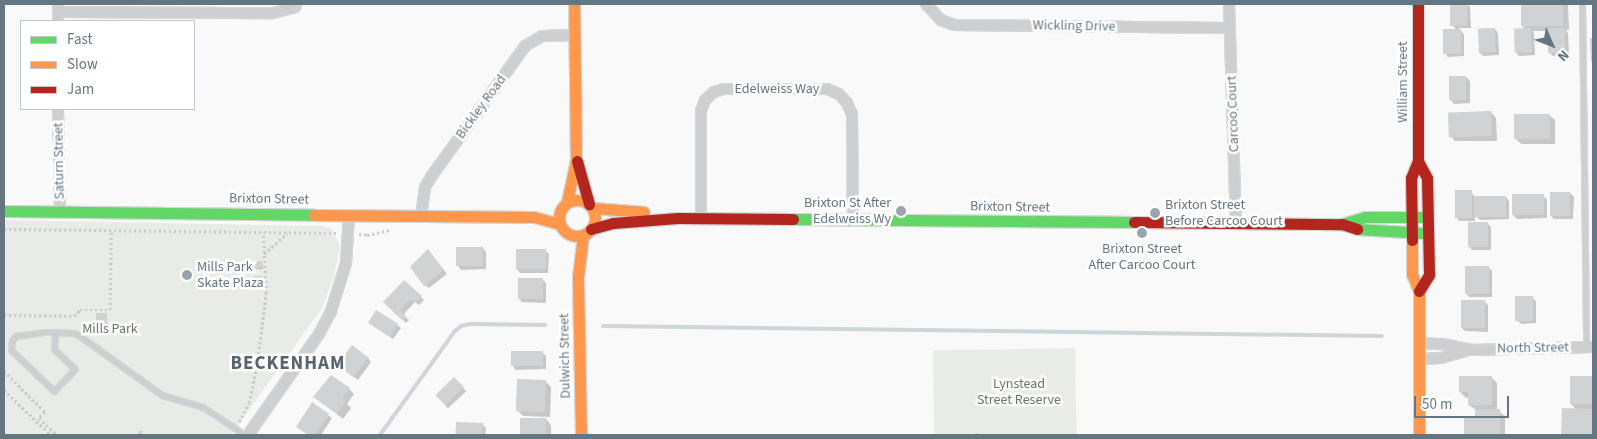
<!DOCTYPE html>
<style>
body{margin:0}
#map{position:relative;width:1597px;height:439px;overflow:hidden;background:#f9f9f9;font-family:"Source Sans 3",sans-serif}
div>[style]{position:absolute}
.green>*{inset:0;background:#e8ebe6;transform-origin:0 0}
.shadow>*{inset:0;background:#0003;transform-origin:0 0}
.stream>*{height:4px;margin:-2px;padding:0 2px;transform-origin:2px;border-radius:2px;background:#ced6d9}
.building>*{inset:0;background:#d0d2d3;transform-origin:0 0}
.path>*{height:2.5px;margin-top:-1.25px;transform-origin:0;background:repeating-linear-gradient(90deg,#cbcccd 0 2.5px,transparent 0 5px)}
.roads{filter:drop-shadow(1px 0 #d5d6d7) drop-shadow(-1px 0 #d5d6d7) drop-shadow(0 1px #d5d6d7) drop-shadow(0 -1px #d5d6d7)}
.lane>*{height:5px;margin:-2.5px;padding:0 2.5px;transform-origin:2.5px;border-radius:2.5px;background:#cecfd0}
.street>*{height:10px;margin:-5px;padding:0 5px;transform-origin:5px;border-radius:5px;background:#cecfd0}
.fast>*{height:11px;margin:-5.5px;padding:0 5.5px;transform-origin:5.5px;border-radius:5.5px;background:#63d668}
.slow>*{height:11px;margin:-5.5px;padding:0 5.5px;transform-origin:5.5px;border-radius:5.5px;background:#ff974d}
.slow>.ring{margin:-5.5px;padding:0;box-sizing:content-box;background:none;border:11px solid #ff974d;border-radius:50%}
.jam>*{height:11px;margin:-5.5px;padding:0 5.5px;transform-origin:5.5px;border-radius:5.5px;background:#b3261e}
.dots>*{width:14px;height:14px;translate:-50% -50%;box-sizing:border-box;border:2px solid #fff;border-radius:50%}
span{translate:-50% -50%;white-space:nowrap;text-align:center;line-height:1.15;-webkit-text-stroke:5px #fff;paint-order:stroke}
.street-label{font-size:14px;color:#657683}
.poi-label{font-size:14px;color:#657683}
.right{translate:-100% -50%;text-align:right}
.left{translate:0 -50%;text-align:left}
.park-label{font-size:14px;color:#687a64}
.district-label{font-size:19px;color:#57646e;font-weight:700;letter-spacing:1px}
.frame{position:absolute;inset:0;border:5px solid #657683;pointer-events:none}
.legend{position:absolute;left:20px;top:20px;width:175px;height:90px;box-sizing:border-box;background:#fff;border:1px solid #c1c8cd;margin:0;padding:6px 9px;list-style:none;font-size:15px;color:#657683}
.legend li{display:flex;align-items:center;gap:10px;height:25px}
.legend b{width:25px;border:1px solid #c1c8cd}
.north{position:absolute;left:1527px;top:20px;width:50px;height:50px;-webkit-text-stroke:4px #fff;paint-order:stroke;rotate:134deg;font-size:14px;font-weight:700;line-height:20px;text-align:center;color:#657683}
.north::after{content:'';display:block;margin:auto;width:18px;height:22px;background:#657683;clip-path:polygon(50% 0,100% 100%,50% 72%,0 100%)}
.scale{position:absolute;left:1414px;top:396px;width:95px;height:22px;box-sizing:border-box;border:2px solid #657683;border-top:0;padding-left:6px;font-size:15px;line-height:18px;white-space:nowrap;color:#657683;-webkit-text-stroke:4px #fff;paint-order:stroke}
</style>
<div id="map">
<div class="green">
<div style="clip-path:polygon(4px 220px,322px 226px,332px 229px,340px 245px,334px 277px,322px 308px,231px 435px,4px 435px)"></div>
<div style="left:1075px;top:348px;width:87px;height:142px;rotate:89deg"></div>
</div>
<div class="shadow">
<div style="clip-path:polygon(1451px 4px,1470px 6px,1471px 28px,1458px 28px,1464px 34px,1464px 56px,1448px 57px,1445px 53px,1457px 30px,1452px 25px)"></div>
<div style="clip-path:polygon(1522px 4px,1568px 4px,1569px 30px,1566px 30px,1568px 33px,1569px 55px,1553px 56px,1549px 52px,1549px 31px,1533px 31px,1534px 33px,1535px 55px,1519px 56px,1516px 52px,1526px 30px,1522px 26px)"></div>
<div style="clip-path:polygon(1495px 29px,1498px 33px,1499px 55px,1483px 56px,1479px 52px)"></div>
<div style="clip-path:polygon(1466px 77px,1470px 81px,1470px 103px,1454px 104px,1451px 100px)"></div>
<div style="clip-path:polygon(1491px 112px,1496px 118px,1497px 141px,1455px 141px,1450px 136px)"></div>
<div style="clip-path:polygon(1549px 115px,1555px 120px,1555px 144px,1521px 144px,1516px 139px)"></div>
<div style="clip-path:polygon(1471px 191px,1475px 198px,1506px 197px,1509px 201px,1509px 219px,1480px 220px,1475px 215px,1475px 221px,1459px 221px,1456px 217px)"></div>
<div style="clip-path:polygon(1570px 193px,1574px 197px,1573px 219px,1554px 219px,1551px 216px)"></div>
<div style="clip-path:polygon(1543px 196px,1547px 199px,1547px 218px,1517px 219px,1513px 215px)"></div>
<div style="clip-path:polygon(1488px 224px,1491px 227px,1491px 250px,1472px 250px,1469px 246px)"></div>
<div style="clip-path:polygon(483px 248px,486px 252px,486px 269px,461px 270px,458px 266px)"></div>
<div style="clip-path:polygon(545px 251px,549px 254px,548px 273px,520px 273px,517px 269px)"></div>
<div style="clip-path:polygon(432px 255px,447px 274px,429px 288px,425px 285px)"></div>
<div style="clip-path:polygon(262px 262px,263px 269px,257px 269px,256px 268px)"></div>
<div style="clip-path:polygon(1488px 267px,1492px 271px,1492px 297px,1469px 297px,1466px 293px)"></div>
<div style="clip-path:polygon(261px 278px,262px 284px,257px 284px,256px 283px)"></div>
<div style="clip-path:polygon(543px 280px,546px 283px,546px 303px,522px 302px,519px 299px)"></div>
<div style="clip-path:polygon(404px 281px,424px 300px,419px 305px,415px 302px,403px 315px,409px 320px,406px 323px,385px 302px)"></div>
<div style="clip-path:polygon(1532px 297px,1536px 301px,1536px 323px,1521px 324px,1517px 320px)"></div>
<div style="clip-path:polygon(1485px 302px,1488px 305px,1488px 332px,1465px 331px,1462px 328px)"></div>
<div style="clip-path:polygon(106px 315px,108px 326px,98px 326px,97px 324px)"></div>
<div style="clip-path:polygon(397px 325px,401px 328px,393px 339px,373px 326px)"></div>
<div style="clip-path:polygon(542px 352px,546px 356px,546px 369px,516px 370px,513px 367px)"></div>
<div style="clip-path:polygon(368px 358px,371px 362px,358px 380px,342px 368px)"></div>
<div style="clip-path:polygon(1491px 377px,1497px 383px,1497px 410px,1505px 416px,1505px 435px,1465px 435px,1466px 419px,1476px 419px,1476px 410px,1469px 405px,1469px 397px,1466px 398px,1460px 392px)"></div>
<div style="clip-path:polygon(1571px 377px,1593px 377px,1593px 435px,1563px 435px,1563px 410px,1577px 410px,1571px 404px)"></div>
<div style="left:454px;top:378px;width:18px;height:25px;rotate:47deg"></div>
<div style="clip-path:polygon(545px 381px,551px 387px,550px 417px,523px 416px,518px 411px)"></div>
<div style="clip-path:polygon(349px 389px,354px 394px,347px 404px,351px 408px,343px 419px,314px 396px)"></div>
<div style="clip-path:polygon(312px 404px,332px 418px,321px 435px,309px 435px,301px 430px)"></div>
<div style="clip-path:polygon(521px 419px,546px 419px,551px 425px,551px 435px,521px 435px)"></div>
<div style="clip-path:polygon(457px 423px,482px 424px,486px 428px,485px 435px,456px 435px)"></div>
</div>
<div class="stream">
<div style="left:603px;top:326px;width:779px;rotate:0.74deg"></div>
<div style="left:140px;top:434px;width:2px;rotate:-63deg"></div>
<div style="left:380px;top:435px;width:128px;rotate:-54.2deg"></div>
<div style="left:455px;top:331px;width:8px;rotate:-40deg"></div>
<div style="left:461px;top:326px;width:9px;rotate:-13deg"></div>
<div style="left:470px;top:324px;width:75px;rotate:0.8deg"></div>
</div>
<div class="building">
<div style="left:1450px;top:4px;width:17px;height:22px"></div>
<div style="left:1521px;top:4px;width:42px;height:22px"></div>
<div style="left:1495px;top:28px;width:24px;height:17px;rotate:88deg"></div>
<div style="left:1531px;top:28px;width:24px;height:17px;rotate:88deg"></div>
<div style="left:1548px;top:28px;width:17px;height:25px"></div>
<div style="left:1443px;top:29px;width:18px;height:25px"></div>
<div style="clip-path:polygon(1590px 38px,1593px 38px,1593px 62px,1591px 62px)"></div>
<div style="left:1449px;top:76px;width:17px;height:24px"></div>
<div style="left:1491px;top:111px;width:25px;height:43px;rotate:88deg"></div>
<div style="left:1514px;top:114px;width:36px;height:25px"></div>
<div style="left:1455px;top:190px;width:17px;height:28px"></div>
<div style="left:1550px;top:192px;width:20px;height:24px"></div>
<div style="left:1544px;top:194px;width:21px;height:32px;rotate:90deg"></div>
<div style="left:1474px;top:196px;width:32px;height:21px"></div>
<div style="left:1468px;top:222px;width:20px;height:25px"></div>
<div style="left:456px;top:247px;width:27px;height:19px"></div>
<div style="clip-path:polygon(428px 249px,444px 270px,424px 286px,410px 267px)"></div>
<div style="left:516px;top:249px;width:30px;height:20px"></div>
<div style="left:255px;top:261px;width:7px;height:7px"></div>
<div style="left:1465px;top:266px;width:24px;height:28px"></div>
<div style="left:254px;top:276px;width:8px;height:7px"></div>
<div style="left:518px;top:278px;width:25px;height:21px"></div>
<div style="clip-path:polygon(404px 280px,422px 296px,415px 303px,411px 299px,400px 310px,406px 316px,402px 320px,383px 302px)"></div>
<div style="left:1515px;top:296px;width:18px;height:25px"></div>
<div style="left:1461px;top:300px;width:24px;height:28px"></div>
<div style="left:376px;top:310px;width:26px;height:15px;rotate:32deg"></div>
<div style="left:107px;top:313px;width:12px;height:11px;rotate:90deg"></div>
<div style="left:352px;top:345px;width:21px;height:25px;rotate:37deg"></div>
<div style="left:543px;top:351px;width:15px;height:32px;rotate:90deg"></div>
<div style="clip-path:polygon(331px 375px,350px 388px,342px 399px,346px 401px,337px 414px,313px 397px)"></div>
<div style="clip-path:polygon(1459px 376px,1492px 376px,1492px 405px,1468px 405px,1468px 392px,1459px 392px)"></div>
<div style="left:1570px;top:376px;width:23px;height:28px"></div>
<div style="left:454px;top:377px;width:14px;height:26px;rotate:45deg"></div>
<div style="left:517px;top:379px;width:29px;height:32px;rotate:2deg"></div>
<div style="clip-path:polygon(312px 402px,329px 414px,315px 435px,309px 435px,296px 427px)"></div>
<div style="left:1562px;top:408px;width:31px;height:27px;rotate:2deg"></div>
<div style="clip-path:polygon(1475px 409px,1500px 409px,1500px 435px,1464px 435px,1464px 418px,1475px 418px)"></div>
<div style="left:520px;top:418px;width:26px;height:17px"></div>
<div style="left:456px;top:422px;width:27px;height:13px;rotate:2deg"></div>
</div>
<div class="path">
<div style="left:4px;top:229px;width:334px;rotate:0.7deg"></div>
<div style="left:359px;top:234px;width:8px;rotate:7deg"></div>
<div style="left:367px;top:235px;width:24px;rotate:-12deg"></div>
<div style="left:264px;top:254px;width:31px;rotate:-42deg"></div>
<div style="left:4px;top:315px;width:70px;rotate:0.8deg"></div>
<div style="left:74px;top:316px;width:8px;rotate:-45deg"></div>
<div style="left:80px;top:310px;width:30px"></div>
<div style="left:110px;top:310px;width:80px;rotate:-89.3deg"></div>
<div style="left:4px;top:371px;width:58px;rotate:45deg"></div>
<div style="left:45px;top:412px;width:8px;rotate:135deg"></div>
<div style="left:39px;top:418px;width:25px;rotate:43deg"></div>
<div style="left:4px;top:390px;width:65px;rotate:43.8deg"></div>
<div style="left:239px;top:422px;width:21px;rotate:-62deg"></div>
<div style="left:249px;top:403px;width:40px;rotate:-78deg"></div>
<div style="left:257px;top:364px;width:72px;rotate:-82.8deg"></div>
<div style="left:266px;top:293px;width:61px;rotate:-92.8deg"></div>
<div style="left:976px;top:435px;width:2px;rotate:-90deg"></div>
</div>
<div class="roads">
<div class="lane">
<div style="left:1582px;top:4px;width:343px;rotate:89.3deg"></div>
<div style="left:55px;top:332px;width:17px;rotate:93deg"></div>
<div style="left:54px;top:349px;width:29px;rotate:44deg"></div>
<div style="left:75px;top:369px;width:30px;rotate:134deg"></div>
<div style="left:54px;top:391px;width:59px;rotate:-136.4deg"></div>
<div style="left:11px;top:350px;width:10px;rotate:-84deg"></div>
<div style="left:12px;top:340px;width:6px;rotate:-45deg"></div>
<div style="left:16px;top:336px;width:28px;rotate:-8deg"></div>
<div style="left:44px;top:332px;width:11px"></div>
<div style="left:55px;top:332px;width:18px;rotate:3deg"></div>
<div style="left:73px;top:333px;width:4px;rotate:14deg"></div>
<div style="left:77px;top:334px;width:105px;rotate:35.7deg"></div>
<div style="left:162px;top:395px;width:43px;rotate:16.3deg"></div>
<div style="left:203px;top:407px;width:50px;rotate:33.7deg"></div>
</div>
<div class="street">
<div style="left:58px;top:4px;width:17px;rotate:90deg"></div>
<div style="left:926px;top:4px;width:22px;rotate:47deg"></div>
<div style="left:941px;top:20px;width:14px;rotate:21deg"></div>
<div style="left:954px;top:25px;width:276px;rotate:0.6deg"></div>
<div style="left:1229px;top:4px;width:220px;rotate:88.2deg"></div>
<div style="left:58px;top:12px;width:215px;rotate:0.3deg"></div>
<div style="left:273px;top:13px;width:23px;rotate:-15deg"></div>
<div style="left:295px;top:7px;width:3px;rotate:-72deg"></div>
<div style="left:58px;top:109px;width:104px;rotate:88.9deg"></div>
<div style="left:421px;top:216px;width:29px;rotate:-82deg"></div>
<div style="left:425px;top:187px;width:12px;rotate:-59deg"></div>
<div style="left:431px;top:177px;width:161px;rotate:-54.3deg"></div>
<div style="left:525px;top:46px;width:20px;rotate:-30deg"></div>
<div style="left:542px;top:36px;width:32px;rotate:-2deg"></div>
<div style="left:701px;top:218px;width:107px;rotate:-90deg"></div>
<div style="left:701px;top:111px;width:12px;rotate:-70deg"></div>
<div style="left:705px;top:100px;width:12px;rotate:-42deg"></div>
<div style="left:714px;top:92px;width:9px;rotate:-18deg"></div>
<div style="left:723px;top:89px;width:104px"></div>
<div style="left:827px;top:89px;width:13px;rotate:23deg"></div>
<div style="left:839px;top:94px;width:12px;rotate:48deg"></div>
<div style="left:847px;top:103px;width:12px;rotate:66deg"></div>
<div style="left:852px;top:114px;width:106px;rotate:89.5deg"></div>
<div style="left:1420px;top:343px;width:22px;rotate:3deg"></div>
<div style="left:1442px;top:344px;width:31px;rotate:11deg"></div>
<div style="left:1472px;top:350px;width:121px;rotate:-1.4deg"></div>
<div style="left:1420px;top:359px;width:21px;rotate:-3deg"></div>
<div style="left:1441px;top:358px;width:29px;rotate:-16deg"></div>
<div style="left:248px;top:435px;width:123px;rotate:-54.9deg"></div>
<div style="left:319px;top:334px;width:26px;rotate:-62deg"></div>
<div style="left:331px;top:311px;width:50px;rotate:-72.6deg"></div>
<div style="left:346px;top:263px;width:48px;rotate:-86.4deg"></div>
</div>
<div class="fast">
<div style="left:4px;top:211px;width:310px;rotate:0.7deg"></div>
<div style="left:793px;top:219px;width:341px;rotate:0.5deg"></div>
<div style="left:1342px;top:224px;width:24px;rotate:-17deg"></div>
<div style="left:1365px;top:217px;width:57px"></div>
<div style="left:1357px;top:229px;width:66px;rotate:3.5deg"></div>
</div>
<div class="slow">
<div class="ring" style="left:559px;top:200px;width:25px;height:25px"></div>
<div style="left:567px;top:202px;width:43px;rotate:-77.9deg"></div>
<div style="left:576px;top:160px;width:156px;rotate:-90.7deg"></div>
<div style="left:593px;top:208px;width:51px;rotate:4.5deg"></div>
<div style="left:314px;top:215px;width:220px;rotate:0.5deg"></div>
<div style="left:534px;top:217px;width:27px;rotate:15deg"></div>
<div style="left:1412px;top:240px;width:34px;rotate:90deg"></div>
<div style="left:1412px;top:274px;width:18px;rotate:68deg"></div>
<div style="left:1419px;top:291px;width:144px;rotate:90deg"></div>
<div style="left:581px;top:435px;width:158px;rotate:-91.1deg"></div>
<div style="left:578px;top:277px;width:42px;rotate:-83.2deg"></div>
</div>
<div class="jam">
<div style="left:577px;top:161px;width:45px;rotate:74.4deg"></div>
<div style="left:1418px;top:161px;width:19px;rotate:62deg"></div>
<div style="left:1427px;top:178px;width:97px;rotate:88.8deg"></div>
<div style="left:1429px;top:275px;width:19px;rotate:122deg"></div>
<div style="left:1134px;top:222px;width:208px;rotate:0.6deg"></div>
<div style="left:1342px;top:224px;width:16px;rotate:18deg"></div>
<div style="left:591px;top:229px;width:23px;rotate:-15deg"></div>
<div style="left:613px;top:223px;width:65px;rotate:-4.4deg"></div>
<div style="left:678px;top:218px;width:115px;rotate:0.5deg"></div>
<div style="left:1412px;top:240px;width:62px;rotate:-90.9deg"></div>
<div style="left:1411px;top:178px;width:18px;rotate:-68deg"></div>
<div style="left:1418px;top:161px;width:157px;rotate:-90deg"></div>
</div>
</div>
<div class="dots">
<div style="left:901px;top:211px;background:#99a4ac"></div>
<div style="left:1155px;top:213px;background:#99a4ac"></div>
<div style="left:1142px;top:233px;background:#99a4ac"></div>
<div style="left:187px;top:275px;background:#99a4ac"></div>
</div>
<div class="street-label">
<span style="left:1074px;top:26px;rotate:1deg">Wickling Drive</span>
<span style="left:1403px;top:82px;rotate:-90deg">William Street</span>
<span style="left:777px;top:89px">Edelweiss Way</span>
<span style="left:481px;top:107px;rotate:-54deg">Bickley Road</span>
<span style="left:1233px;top:114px;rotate:-92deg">Carcoo Court</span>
<span style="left:59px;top:161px;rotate:-91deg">Saturn Street</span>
<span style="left:269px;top:199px;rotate:1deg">Brixton Street</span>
<span style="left:1010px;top:207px;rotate:1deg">Brixton Street</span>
<span style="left:1533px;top:348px;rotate:-1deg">North Street</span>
<span style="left:565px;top:356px;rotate:-91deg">Dulwich Street</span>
</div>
<div class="poi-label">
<span class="right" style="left:891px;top:211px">Brixton St After<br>Edelweiss Wy</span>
<span class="left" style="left:1165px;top:213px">Brixton Street<br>Before Carcoo Court</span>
<span style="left:1142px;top:257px">Brixton Street<br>After Carcoo Court</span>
<span class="left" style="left:197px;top:275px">Mills Park<br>Skate Plaza</span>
</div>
<div class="park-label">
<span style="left:110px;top:329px">Mills Park</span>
<span style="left:1019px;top:392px">Lynstead<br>Street Reserve</span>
</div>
<div class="district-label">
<span style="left:288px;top:364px">BECKENHAM</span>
</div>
<div class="frame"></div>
<ul class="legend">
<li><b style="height:6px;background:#63d668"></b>Fast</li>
<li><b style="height:6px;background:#ff974d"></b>Slow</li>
<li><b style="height:6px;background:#b3261e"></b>Jam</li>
</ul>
<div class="north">N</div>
<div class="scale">50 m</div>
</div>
